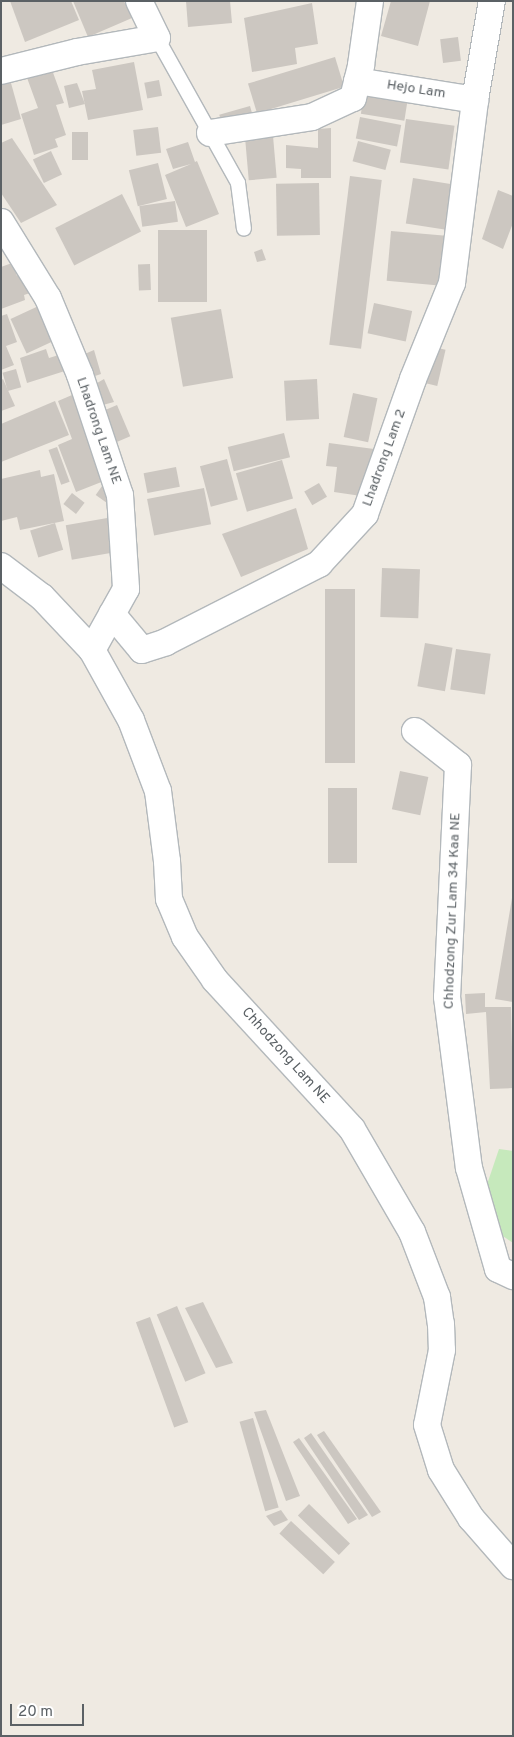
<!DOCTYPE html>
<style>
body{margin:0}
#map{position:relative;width:514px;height:1737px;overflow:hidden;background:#efeae2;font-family:Overpass,sans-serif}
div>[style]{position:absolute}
.green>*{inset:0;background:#c6e9bc}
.building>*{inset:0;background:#ccc7c1;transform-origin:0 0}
.roads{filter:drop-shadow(1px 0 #b3b8bb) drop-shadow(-1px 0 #b3b8bb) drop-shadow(0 1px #b3b8bb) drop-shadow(0 -1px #b3b8bb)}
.service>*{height:14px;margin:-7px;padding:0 7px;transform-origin:7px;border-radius:7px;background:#fff}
.minor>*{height:26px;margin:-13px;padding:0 13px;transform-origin:13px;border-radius:13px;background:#fff}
span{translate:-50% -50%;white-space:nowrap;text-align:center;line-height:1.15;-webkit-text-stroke:4.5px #fff;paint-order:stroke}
.street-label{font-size:14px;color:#5b6165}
.frame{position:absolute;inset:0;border:2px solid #5b6165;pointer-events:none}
.scale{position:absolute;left:10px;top:1704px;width:74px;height:22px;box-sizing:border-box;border:2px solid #5b6165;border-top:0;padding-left:6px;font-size:15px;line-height:18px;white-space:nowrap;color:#5b6165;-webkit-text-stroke:4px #fff;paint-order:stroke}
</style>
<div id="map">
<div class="green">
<div style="clip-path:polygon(499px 1149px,513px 1151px,513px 1243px,476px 1217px)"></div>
</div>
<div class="building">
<div style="clip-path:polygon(10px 1px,71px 1px,79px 20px,25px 42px)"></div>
<div style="clip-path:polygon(73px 1px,124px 1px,132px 18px,88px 37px)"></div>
<div style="clip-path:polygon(186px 1px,230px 1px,232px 23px,188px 27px)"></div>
<div style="clip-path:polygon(391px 1px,430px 1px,418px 46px,381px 36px)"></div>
<div style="clip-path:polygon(312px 3px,318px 44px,295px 48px,297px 64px,252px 72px,244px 18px)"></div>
<div style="left:458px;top:37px;width:24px;height:18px;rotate:83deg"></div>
<div style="left:335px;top:57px;width:31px;height:91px;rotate:73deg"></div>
<div style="clip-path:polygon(134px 62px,143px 110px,88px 120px,82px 91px,96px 89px,92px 70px)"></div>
<div style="clip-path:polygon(51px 67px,64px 103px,56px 105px,66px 135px,55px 139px,58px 147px,34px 155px,21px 114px,38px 108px,26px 75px)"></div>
<div style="left:159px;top:80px;width:16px;height:15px;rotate:79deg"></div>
<div style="clip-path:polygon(11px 83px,21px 119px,1px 125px,1px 85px)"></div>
<div style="clip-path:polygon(77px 83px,85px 104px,69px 108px,64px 86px)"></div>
<div style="left:364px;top:94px;width:44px;height:20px;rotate:9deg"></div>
<div style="left:250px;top:106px;width:15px;height:32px;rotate:74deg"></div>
<div style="left:360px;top:117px;width:42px;height:22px;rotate:11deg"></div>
<div style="left:406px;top:119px;width:49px;height:44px;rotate:8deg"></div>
<div style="left:158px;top:127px;width:26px;height:25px;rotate:83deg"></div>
<div style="clip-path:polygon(331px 128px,331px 178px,301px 178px,301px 169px,286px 168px,286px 145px,318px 148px,318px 129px)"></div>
<div style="left:72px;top:132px;width:16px;height:28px"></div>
<div style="left:273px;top:136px;width:42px;height:28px;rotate:85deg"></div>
<div style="clip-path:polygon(12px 138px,57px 205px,21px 223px,1px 193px,1px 143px)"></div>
<div style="left:358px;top:141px;width:34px;height:21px;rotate:15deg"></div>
<div style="clip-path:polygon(188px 142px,195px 162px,197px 161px,219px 214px,186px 227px,165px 175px,191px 164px,173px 169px,166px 149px)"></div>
<div style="left:51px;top:151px;width:26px;height:20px;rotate:65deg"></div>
<div style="left:158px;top:163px;width:37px;height:30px;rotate:76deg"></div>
<div style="left:350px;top:176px;width:32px;height:170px;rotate:7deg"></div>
<div style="left:413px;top:178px;width:49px;height:46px;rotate:9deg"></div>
<div style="left:319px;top:183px;width:52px;height:43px;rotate:89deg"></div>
<div style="clip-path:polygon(498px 190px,513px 196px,513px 223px,503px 249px,482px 239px)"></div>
<div style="left:122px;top:194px;width:42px;height:75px;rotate:63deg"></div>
<div style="left:175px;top:201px;width:21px;height:36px;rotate:82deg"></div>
<div style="left:158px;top:230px;width:49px;height:72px"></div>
<div style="left:391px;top:231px;width:61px;height:50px;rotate:5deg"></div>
<div style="clip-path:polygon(262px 249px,266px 260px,257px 262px,254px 252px)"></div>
<div style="clip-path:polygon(12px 263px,17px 276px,26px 272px,33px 292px,24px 295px,25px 300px,1px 309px,1px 267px)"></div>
<div style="left:150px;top:264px;width:26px;height:12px;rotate:88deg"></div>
<div style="left:45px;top:303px;width:38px;height:38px;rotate:65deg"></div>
<div style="left:374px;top:303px;width:39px;height:31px;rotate:12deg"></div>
<div style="left:221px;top:309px;width:70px;height:51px;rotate:80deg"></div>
<div style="clip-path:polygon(7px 314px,17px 342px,6px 346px,14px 365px,1px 370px,1px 316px)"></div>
<div style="left:429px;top:346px;width:17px;height:37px;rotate:13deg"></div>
<div style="clip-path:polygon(46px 349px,49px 358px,62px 354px,68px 370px,27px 383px,20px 358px)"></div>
<div style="clip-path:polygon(94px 350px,101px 374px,89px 378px,80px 356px)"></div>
<div style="left:16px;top:369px;width:19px;height:14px;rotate:74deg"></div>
<div style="clip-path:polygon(3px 379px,15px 406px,1px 411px,1px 380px)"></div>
<div style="clip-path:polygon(104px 379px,114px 402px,99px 406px,92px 386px)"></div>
<div style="left:317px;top:379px;width:40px;height:33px;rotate:87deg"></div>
<div style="left:353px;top:393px;width:25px;height:45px;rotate:12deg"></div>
<div style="clip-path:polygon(72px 395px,104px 481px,76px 492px,58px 445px,72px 439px,58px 401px)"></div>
<div style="clip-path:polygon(55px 401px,69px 435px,1px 462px,1px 424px)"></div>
<div style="left:117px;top:405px;width:34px;height:21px;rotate:67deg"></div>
<div style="left:284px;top:433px;width:25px;height:58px;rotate:76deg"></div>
<div style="clip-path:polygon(329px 443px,374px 449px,368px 497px,334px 492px,337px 467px,326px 466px)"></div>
<div style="left:57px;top:447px;width:37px;height:9px;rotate:70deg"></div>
<div style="left:227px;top:459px;width:42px;height:28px;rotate:75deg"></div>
<div style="left:282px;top:460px;width:40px;height:48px;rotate:74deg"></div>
<div style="left:176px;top:467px;width:20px;height:33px;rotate:79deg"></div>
<div style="clip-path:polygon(40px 470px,41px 477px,54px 474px,64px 521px,20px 530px,17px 517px,1px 521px,1px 479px)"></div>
<div style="left:319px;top:483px;width:16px;height:17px;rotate:60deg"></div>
<div style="left:102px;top:486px;width:16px;height:11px;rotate:35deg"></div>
<div style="left:204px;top:488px;width:37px;height:58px;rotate:79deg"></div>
<div style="left:72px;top:493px;width:16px;height:14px;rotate:38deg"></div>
<div style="clip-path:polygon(296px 508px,308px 549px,241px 577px,222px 534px)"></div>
<div style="left:113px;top:517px;width:35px;height:48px;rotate:80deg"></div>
<div style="left:55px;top:523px;width:28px;height:26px;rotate:73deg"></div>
<div style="left:382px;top:568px;width:38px;height:49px;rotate:2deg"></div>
<div style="left:325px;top:589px;width:30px;height:174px"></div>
<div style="left:425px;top:643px;width:28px;height:44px;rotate:10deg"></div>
<div style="left:456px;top:649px;width:35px;height:41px;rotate:8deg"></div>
<div style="left:400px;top:771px;width:29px;height:39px;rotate:12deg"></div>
<div style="left:328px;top:788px;width:29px;height:75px"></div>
<div style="clip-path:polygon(512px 898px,513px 898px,513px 1002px,495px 999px)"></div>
<div style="clip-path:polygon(485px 993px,485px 1007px,511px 1007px,513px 1088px,490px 1089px,486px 1012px,466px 1014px,465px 994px)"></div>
<div style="clip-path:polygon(203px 1302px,233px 1363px,216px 1368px,185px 1308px)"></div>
<div style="left:177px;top:1306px;width:73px;height:22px;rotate:67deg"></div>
<div style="left:150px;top:1317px;width:112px;height:15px;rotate:70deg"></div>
<div style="clip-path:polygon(266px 1410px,300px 1496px,286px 1501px,254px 1412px)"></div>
<div style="left:253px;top:1418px;width:93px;height:14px;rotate:74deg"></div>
<div style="clip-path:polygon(324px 1431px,381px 1512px,372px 1517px,317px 1435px)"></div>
<div style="clip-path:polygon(311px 1433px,368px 1515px,359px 1520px,304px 1438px)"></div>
<div style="clip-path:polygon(299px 1438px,357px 1519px,348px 1524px,293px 1442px)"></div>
<div style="left:309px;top:1504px;width:57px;height:16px;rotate:44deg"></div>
<div style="clip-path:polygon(281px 1510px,288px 1520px,274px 1526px,266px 1516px)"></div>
<div style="left:291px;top:1521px;width:60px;height:17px;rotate:43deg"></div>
</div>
<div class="roads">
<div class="service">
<div style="left:157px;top:38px;width:166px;rotate:60.8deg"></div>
<div style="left:238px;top:183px;width:46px;rotate:82.6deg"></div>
</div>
<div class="minor">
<div style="left:1px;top:71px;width:78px;rotate:-14deg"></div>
<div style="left:77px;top:52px;width:81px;rotate:-9.9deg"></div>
<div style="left:157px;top:38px;width:41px;rotate:-115.9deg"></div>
<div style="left:357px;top:81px;width:120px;rotate:9.1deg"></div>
<div style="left:210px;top:133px;width:103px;rotate:-8.9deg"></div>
<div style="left:312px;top:117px;width:45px;rotate:-24.9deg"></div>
<div style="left:353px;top:98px;width:34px;rotate:-76deg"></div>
<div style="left:361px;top:65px;width:65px;rotate:-82deg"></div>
<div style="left:1px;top:222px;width:89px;rotate:58.3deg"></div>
<div style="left:48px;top:298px;width:83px;rotate:67.4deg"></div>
<div style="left:80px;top:375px;width:126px;rotate:71.6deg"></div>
<div style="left:120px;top:495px;width:94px;rotate:86.3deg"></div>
<div style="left:126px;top:589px;width:70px;rotate:119.1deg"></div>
<div style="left:1px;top:566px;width:51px;rotate:37.1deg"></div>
<div style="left:42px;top:597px;width:73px;rotate:46.7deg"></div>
<div style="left:92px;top:650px;width:80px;rotate:60.9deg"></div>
<div style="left:131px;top:720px;width:76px;rotate:69.2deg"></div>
<div style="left:158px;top:791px;width:71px;rotate:82.7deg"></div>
<div style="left:167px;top:861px;width:38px;rotate:87deg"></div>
<div style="left:169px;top:899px;width:41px;rotate:67.2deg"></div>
<div style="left:185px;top:937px;width:52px;rotate:55.1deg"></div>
<div style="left:215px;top:980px;width:202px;rotate:47.4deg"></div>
<div style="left:352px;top:1129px;width:119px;rotate:59.8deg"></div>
<div style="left:412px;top:1232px;width:70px;rotate:69deg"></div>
<div style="left:437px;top:1297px;width:27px;rotate:82deg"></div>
<div style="left:441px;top:1324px;width:26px;rotate:88deg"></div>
<div style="left:442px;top:1350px;width:76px;rotate:101.3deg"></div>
<div style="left:427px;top:1425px;width:47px;rotate:72.7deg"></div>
<div style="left:441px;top:1470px;width:57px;rotate:58deg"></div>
<div style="left:471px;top:1518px;width:64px;rotate:48.8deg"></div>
<div style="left:112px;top:614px;width:47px;rotate:50.2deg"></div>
<div style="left:142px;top:650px;width:25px;rotate:-18deg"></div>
<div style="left:166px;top:642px;width:172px;rotate:-27deg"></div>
<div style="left:319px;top:564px;width:68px;rotate:-47.4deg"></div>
<div style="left:365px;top:514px;width:143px;rotate:-70.4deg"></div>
<div style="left:413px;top:379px;width:104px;rotate:-67.9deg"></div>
<div style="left:452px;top:283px;width:184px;rotate:-82.8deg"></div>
<div style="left:475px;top:100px;width:100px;rotate:-80.3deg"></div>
<div style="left:415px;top:731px;width:55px;rotate:38.3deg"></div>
<div style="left:458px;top:765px;width:232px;rotate:92.7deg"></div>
<div style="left:447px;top:997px;width:172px;rotate:82.7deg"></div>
<div style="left:469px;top:1168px;width:105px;rotate:74deg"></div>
<div style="left:498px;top:1269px;width:17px;rotate:25deg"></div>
</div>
</div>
<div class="street-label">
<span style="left:416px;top:90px;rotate:9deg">Hejo Lam</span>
<span style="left:98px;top:431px;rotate:71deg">Lhadrong Lam NE</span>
<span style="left:385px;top:458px;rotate:-70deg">Lhadrong Lam 2</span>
<span style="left:453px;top:911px;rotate:-88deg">Chhodzong Zur Lam 34 Kaa NE</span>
<span style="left:285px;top:1056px;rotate:48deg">Chhodzong Lam NE</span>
</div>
<div class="frame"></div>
<div class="scale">20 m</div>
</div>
